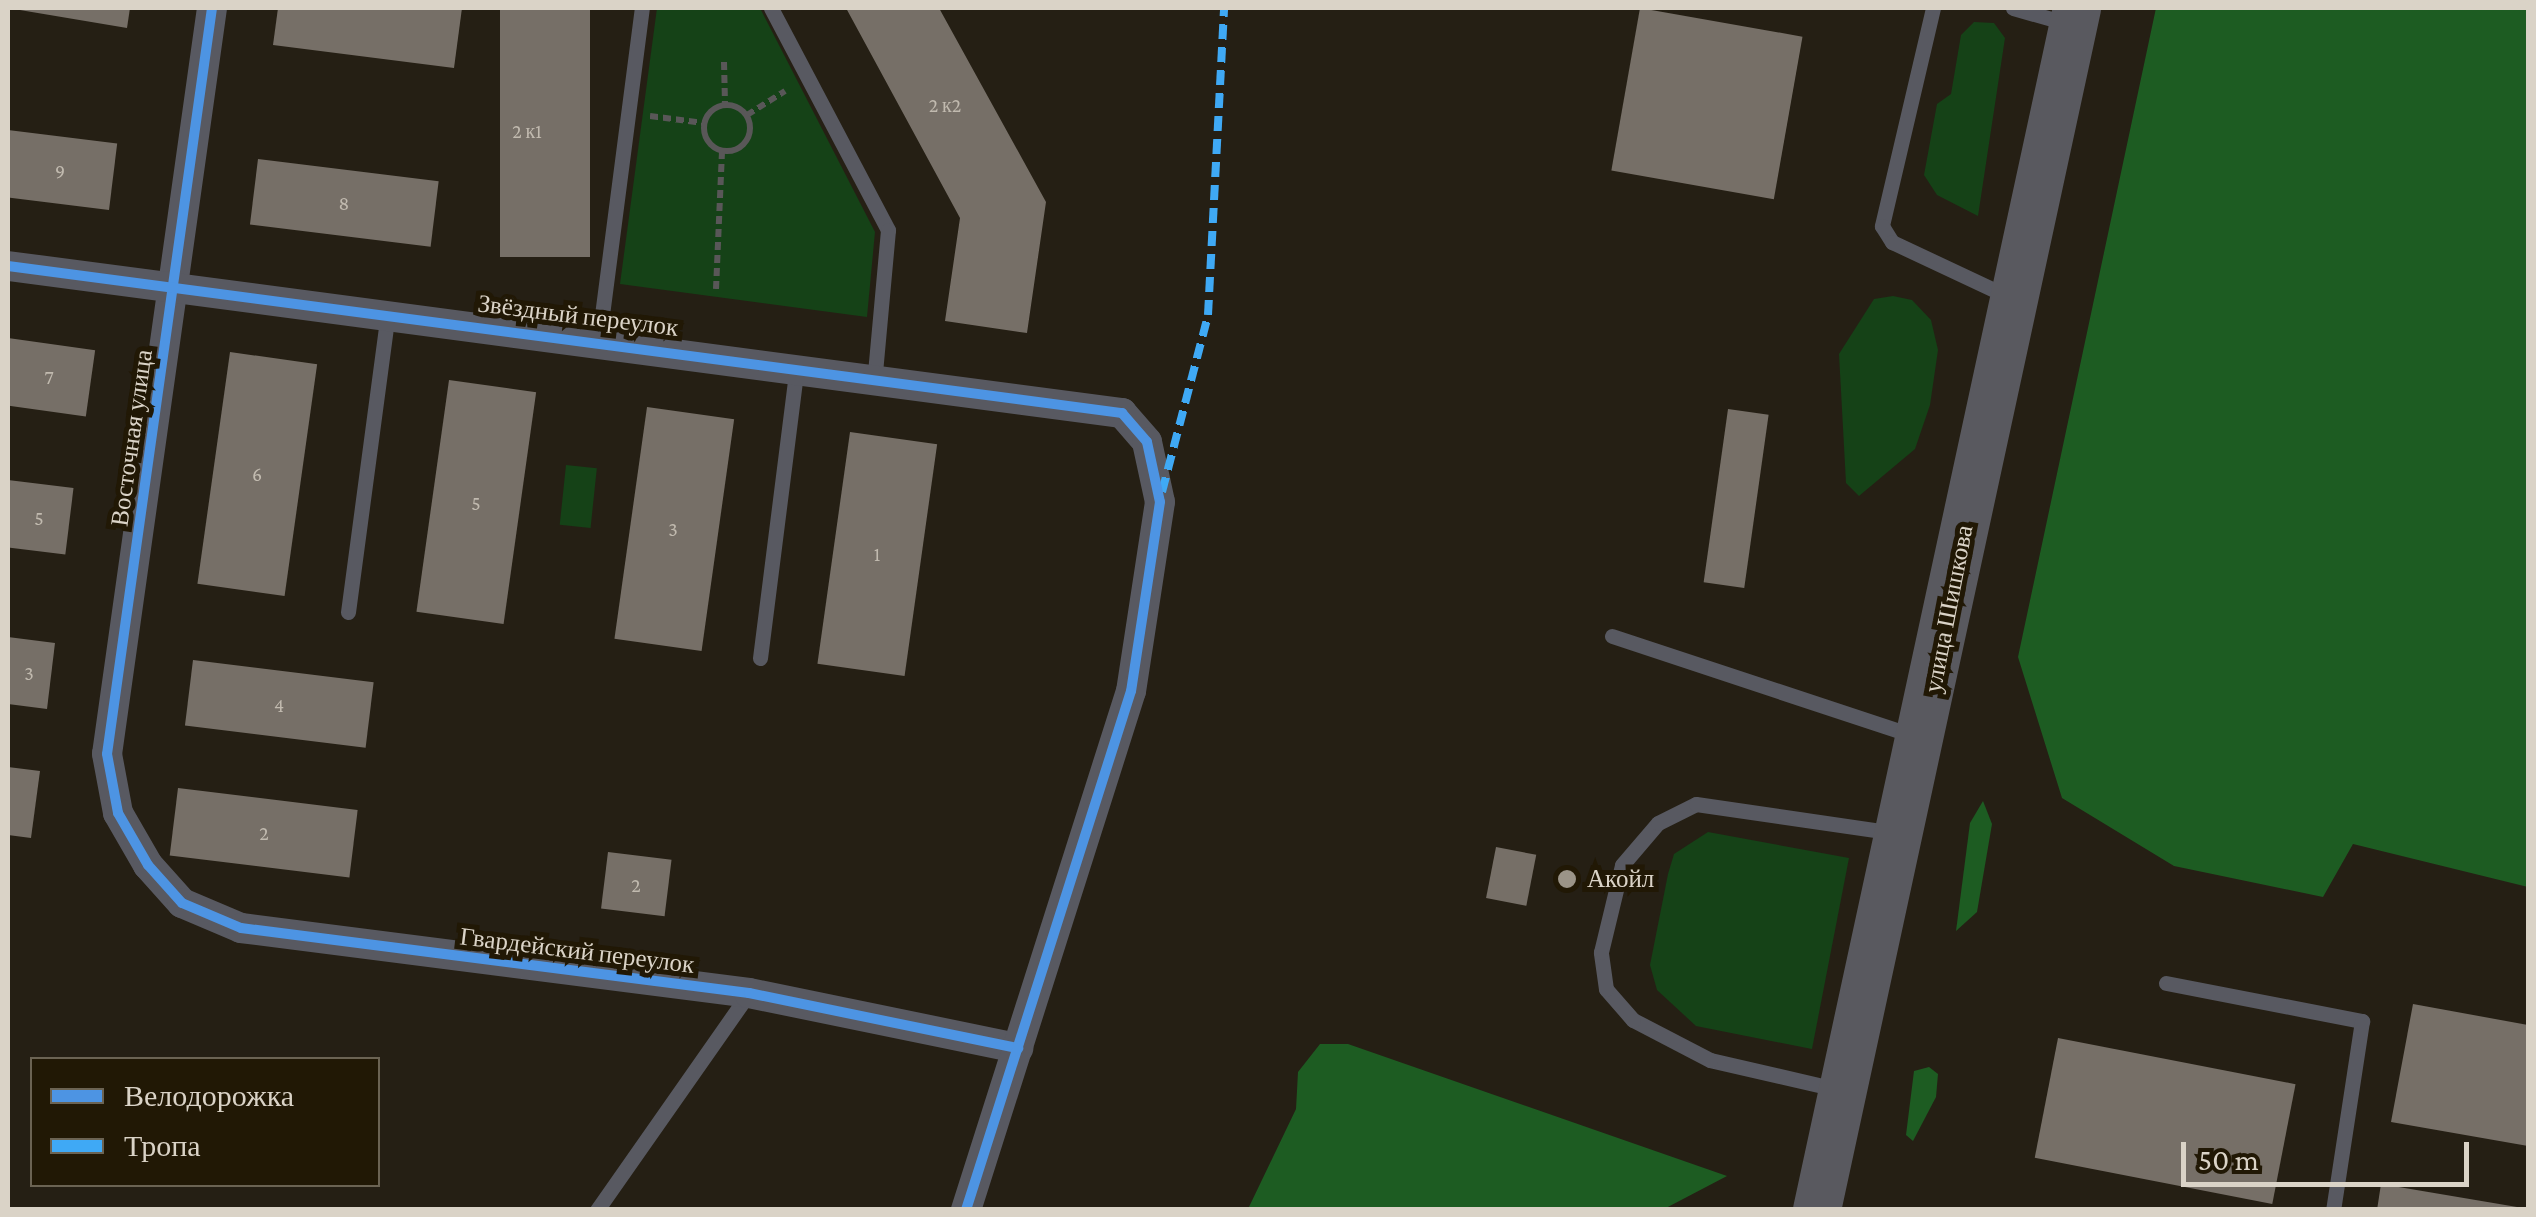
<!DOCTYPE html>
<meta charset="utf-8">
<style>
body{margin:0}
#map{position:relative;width:2536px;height:1217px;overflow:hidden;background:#251f14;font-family:"Crimson Pro",serif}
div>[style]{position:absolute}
.green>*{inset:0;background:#154217;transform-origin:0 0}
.forest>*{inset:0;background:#1d5c22}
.building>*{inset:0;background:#766f67;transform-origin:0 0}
.path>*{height:6px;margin-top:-3px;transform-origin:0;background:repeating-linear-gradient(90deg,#595758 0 8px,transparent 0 13px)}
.path>.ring{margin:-3px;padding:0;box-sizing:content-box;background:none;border:6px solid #595758;border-radius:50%}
.lane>*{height:15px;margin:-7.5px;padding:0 7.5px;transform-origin:7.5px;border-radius:7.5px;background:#585961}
.street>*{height:30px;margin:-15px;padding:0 15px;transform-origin:15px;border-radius:15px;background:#585961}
.primary>*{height:48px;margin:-24px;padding:0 24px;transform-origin:24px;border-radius:24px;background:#59595f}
.quiet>*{height:8px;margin-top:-4px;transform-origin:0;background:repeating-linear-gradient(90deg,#3fa9f5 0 15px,transparent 0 23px)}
.cycleway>*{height:10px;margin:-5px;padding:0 5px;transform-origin:5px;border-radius:5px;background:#4d94e3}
.dots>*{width:28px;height:28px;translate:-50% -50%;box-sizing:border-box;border:5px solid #211805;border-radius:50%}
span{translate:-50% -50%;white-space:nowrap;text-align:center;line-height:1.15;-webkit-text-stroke:10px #211805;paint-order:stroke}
.number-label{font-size:20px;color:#c1baaf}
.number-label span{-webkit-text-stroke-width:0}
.street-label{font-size:25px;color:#dad3c7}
.poi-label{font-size:25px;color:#dad3c7}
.left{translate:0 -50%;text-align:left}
.frame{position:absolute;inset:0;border:10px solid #dad3c7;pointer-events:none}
.legend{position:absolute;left:30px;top:1057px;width:350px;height:130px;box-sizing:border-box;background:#211805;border:2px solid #6b6353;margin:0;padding:12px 18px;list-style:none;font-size:30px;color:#dad3c7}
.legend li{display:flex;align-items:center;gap:20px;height:50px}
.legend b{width:50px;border:2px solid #6b6353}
.scale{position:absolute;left:2181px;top:1142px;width:288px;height:45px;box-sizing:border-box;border:5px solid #dad3c7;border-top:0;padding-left:12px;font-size:30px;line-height:35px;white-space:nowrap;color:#dad3c7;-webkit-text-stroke:8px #211805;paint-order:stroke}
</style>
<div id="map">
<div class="green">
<div style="clip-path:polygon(657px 8px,760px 8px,875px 232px,867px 317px,620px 284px)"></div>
<div style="clip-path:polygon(1974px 22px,1994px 23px,2005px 38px,1978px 216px,1937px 195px,1924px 175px,1937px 104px,1951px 94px,1961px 35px)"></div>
<div style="clip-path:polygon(1893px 296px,1912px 300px,1931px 320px,1938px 350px,1930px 405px,1915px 449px,1859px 496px,1846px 483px,1839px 354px,1874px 299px)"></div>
<div style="left:566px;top:465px;width:31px;height:60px;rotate:6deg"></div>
<div style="clip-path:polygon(1708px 832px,1849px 858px,1812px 1049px,1696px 1026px,1657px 990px,1650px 965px,1668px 874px,1674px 854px)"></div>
</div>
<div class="forest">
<div style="clip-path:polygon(2156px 8px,2528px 8px,2528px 887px,2353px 844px,2323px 897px,2174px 866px,2062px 798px,2018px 657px)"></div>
<div style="clip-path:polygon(1983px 801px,1992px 824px,1977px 912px,1956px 931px,1970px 823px)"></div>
<div style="clip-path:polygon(1320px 1044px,1348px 1044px,1727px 1176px,1664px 1209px,1248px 1209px,1296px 1109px,1298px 1072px)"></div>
<div style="clip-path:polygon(1929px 1067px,1938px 1074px,1936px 1097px,1913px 1141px,1906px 1135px,1914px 1071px)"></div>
</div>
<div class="building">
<div style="clip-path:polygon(8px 8px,130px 8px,127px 28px)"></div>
<div style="clip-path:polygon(278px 8px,462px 8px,454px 68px,273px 45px)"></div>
<div style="left:500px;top:8px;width:90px;height:249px"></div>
<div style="clip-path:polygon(846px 8px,939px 8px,1046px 202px,1027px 333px,945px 321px,960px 218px)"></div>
<div style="left:1640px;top:8px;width:165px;height:165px;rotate:10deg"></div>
<div style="left:8px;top:130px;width:110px;height:67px;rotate:7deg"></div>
<div style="left:258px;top:159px;width:182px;height:66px;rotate:7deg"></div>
<div style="left:8px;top:338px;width:88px;height:67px;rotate:8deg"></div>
<div style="left:230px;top:352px;width:88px;height:234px;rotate:8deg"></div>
<div style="left:449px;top:380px;width:88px;height:234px;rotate:8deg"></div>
<div style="left:647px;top:407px;width:88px;height:234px;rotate:8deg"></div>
<div style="left:1728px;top:409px;width:41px;height:175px;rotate:8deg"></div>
<div style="left:850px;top:432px;width:88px;height:234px;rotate:8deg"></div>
<div style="left:8px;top:480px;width:66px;height:67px;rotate:7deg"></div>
<div style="clip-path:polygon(8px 637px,55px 643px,47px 709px,8px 704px)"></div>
<div style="left:193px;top:660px;width:182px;height:66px;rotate:7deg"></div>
<div style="clip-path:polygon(8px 767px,40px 771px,31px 838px,8px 835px)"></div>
<div style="left:178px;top:788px;width:181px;height:68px;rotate:7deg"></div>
<div style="left:1496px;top:847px;width:41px;height:52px;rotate:11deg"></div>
<div style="left:608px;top:852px;width:64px;height:57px;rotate:7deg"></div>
<div style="clip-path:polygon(2413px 1004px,2528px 1025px,2528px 1146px,2391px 1122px)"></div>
<div style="left:2058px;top:1038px;width:242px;height:122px;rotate:11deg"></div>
<div style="clip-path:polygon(2381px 1184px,2517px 1207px,2517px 1210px,2377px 1210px)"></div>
</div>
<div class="path">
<div style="left:724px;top:62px;width:42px;rotate:88.6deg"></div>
<div class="ring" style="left:704px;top:105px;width:40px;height:40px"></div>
<div style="left:747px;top:115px;width:45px;rotate:-32.3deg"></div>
<div style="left:650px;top:116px;width:54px;rotate:7.4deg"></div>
<div style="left:716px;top:289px;width:138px;rotate:-87.5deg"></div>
</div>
<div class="lane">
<div style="left:771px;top:8px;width:251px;rotate:62.2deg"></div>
<div style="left:888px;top:230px;width:144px;rotate:95.2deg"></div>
<div style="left:1933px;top:8px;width:224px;rotate:103.2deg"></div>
<div style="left:1882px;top:226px;width:19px;rotate:58deg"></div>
<div style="left:1892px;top:242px;width:127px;rotate:25.2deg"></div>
<div style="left:2013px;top:8px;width:58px;rotate:15.9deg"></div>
<div style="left:599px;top:338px;width:333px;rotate:-82.6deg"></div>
<div style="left:348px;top:612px;width:302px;rotate:-82.4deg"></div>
<div style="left:1612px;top:636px;width:319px;rotate:18.3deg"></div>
<div style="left:760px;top:658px;width:293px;rotate:-82.8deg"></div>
<div style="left:2166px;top:983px;width:200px;rotate:11deg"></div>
<div style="left:2362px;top:1021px;width:191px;rotate:98.7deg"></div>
<div style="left:1840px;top:1090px;width:133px;rotate:-167deg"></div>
<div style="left:1710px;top:1060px;width:87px;rotate:-152.5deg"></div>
<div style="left:1633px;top:1020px;width:41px;rotate:-131.1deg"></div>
<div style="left:1606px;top:989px;width:37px;rotate:-98deg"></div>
<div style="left:1601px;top:952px;width:89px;rotate:-76.4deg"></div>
<div style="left:1622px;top:865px;width:55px;rotate:-49.4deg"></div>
<div style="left:1658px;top:823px;width:42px;rotate:-26.6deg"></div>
<div style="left:1696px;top:804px;width:202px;rotate:8.3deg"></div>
<div style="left:597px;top:1210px;width:265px;rotate:-55deg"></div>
</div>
<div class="street">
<div style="left:212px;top:8px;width:753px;rotate:98.01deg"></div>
<div style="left:107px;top:754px;width:60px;rotate:79.4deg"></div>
<div style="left:118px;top:813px;width:60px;rotate:60deg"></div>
<div style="left:148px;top:865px;width:51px;rotate:48.2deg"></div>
<div style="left:182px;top:903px;width:64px;rotate:23deg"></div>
<div style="left:241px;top:928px;width:512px;rotate:7.29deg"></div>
<div style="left:749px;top:993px;width:275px;rotate:11.6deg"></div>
<div style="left:8px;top:266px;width:1124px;rotate:7.52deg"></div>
<div style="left:1122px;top:413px;width:38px;rotate:49deg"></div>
<div style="left:1147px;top:442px;width:61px;rotate:77.8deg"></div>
<div style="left:1160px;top:502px;width:191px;rotate:98.7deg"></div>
<div style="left:1131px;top:691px;width:545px;rotate:107.64deg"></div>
</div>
<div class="primary">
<div style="left:1817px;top:1210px;width:1230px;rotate:-77.79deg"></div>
</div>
<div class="quiet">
<div style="left:1162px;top:492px;width:183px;rotate:-75.4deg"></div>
<div style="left:1208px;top:315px;width:307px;rotate:-87deg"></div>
</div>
<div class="cycleway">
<div style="left:212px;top:8px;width:753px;rotate:98.01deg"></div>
<div style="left:107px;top:754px;width:60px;rotate:79.4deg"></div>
<div style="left:118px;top:813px;width:60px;rotate:60deg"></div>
<div style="left:148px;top:865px;width:51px;rotate:48.2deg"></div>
<div style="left:182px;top:903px;width:64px;rotate:23deg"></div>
<div style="left:241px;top:928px;width:512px;rotate:7.29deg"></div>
<div style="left:749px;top:993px;width:275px;rotate:11.6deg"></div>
<div style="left:8px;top:266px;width:1124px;rotate:7.52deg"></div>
<div style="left:1122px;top:413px;width:38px;rotate:49deg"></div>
<div style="left:1147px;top:442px;width:61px;rotate:77.8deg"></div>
<div style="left:1160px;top:502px;width:191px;rotate:98.7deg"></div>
<div style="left:1131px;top:691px;width:545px;rotate:107.64deg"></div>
</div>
<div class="dots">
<div style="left:1567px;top:879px;background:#9b9488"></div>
</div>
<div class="number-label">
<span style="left:945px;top:105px">2 к2</span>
<span style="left:527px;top:131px">2 к1</span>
<span style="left:60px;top:171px">9</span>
<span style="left:344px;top:203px">8</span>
<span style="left:49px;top:377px">7</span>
<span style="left:257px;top:474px">6</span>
<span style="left:476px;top:503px">5</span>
<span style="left:39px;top:518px">5</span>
<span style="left:673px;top:529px">3</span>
<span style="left:877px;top:554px">1</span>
<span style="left:29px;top:673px">3</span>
<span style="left:279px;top:705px">4</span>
<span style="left:264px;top:833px">2</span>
<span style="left:636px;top:885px">2</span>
</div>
<div class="street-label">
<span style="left:578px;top:316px;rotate:7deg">Звёздный переулок</span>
<span style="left:132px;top:438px;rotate:-82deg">Восточная улица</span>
<span style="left:1949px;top:609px;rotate:-79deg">улица Шишкова</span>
<span style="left:577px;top:951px;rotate:7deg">Гвардейский переулок</span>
</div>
<div class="poi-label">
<span class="left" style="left:1587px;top:879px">Акойл</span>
</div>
<div class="frame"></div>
<ul class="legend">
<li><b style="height:12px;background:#4d94e3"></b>Велодорожка</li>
<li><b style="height:12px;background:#3fa9f5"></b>Тропа</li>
</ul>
<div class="scale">50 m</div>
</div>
